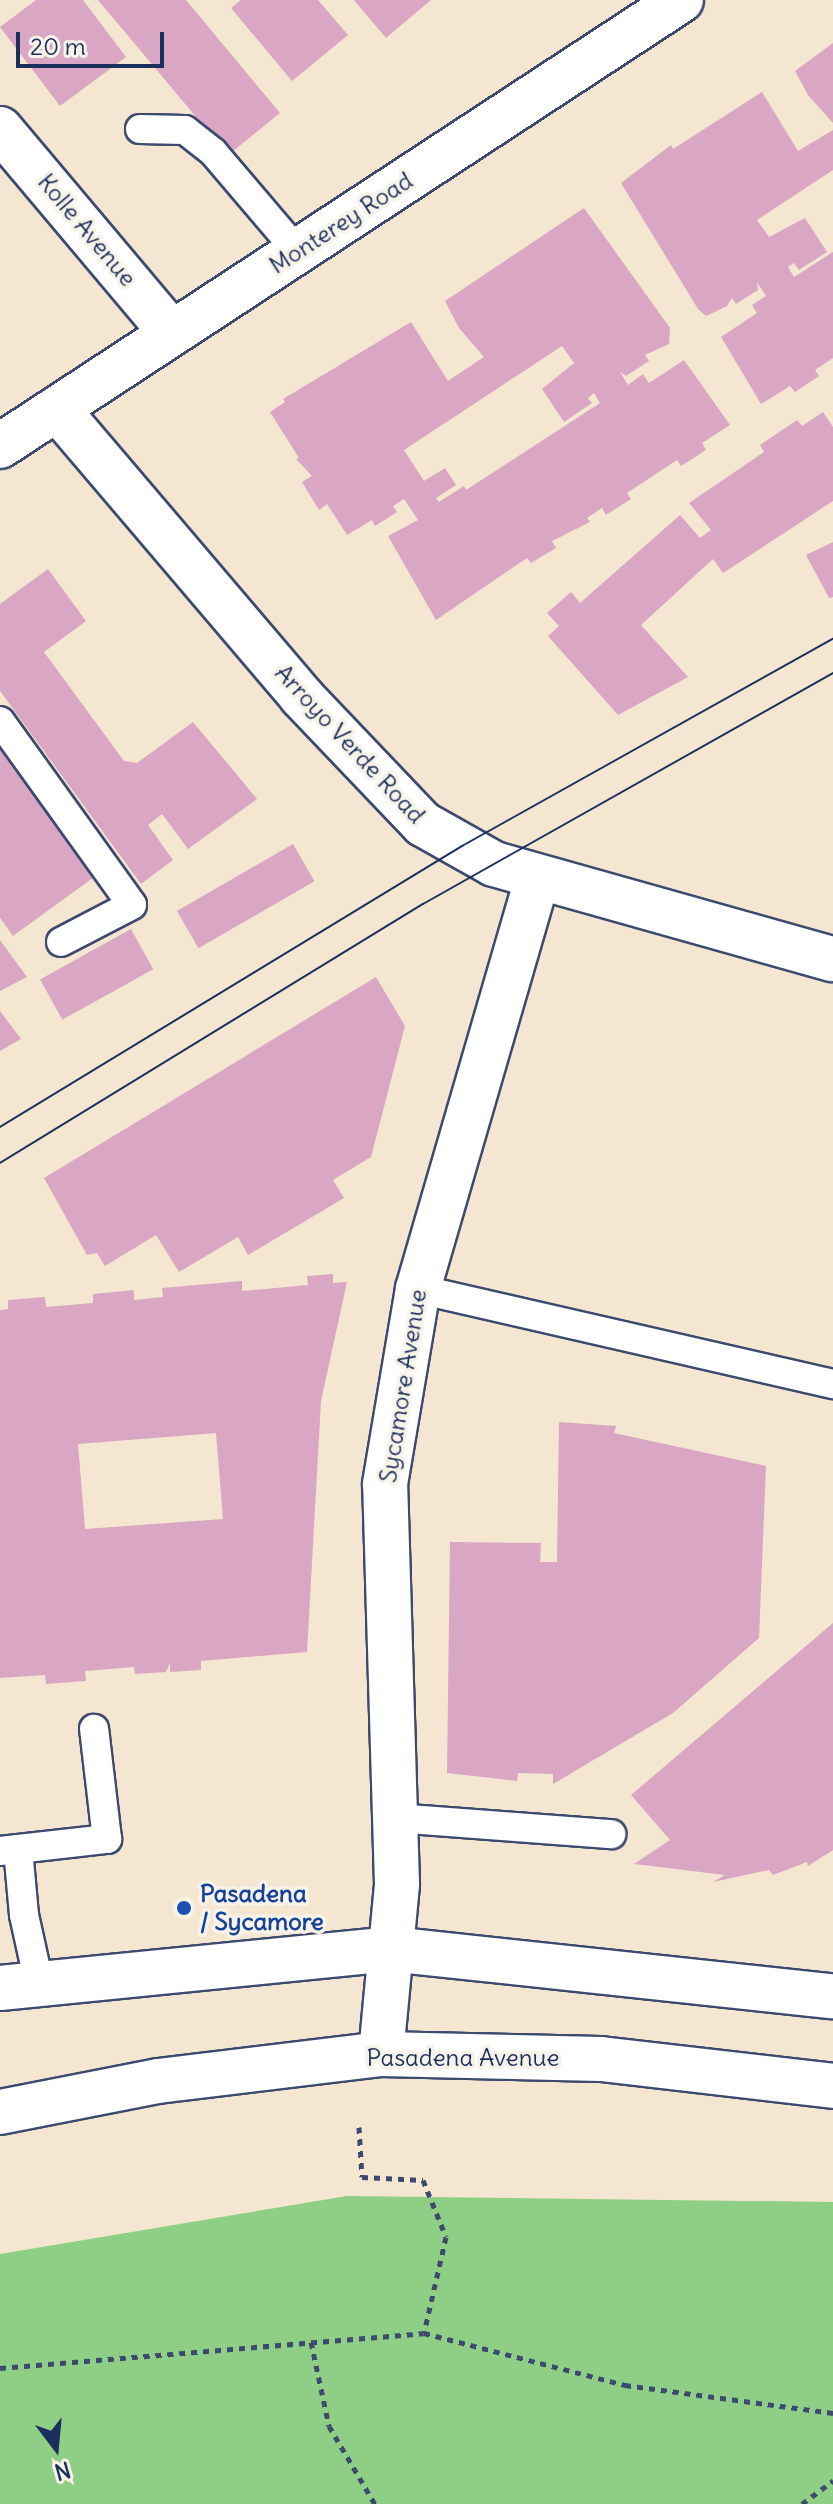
<!DOCTYPE html>
<style>
body{margin:0}
#map{position:relative;width:833px;height:2504px;overflow:hidden;background:#f4e6d0;font-family:Delius,sans-serif}
div>[style]{position:absolute}
.green>*{inset:0;background:#8ece85}
.building>*{inset:0;background:#d9a7c3;transform-origin:0 0}
.path>*{height:5px;margin-top:-2.5px;transform-origin:0;background:repeating-linear-gradient(90deg,#3c4a6f 0 6px,transparent 0 12px)}
.roads{filter:drop-shadow(2px 0 #3c4a6f) drop-shadow(-2px 0 #3c4a6f) drop-shadow(0 2px #3c4a6f) drop-shadow(0 -2px #3c4a6f)}
.lane>*{height:28px;margin:-14px;padding:0 14px;transform-origin:14px;border-radius:14px;background:#fff}
.street>*{height:44px;margin:-22px;padding:0 22px;transform-origin:22px;border-radius:22px;background:#fff}
.secondary>*{height:44px;margin:-22px;padding:0 22px;transform-origin:22px;border-radius:22px;background:#fff}
.tram>*{height:2px;margin:-1px;padding:0 1px;transform-origin:1px;border-radius:1px;background:#1b2f5e}
.dots>*{width:22px;height:22px;translate:-50% -50%;box-sizing:border-box;border:4px solid #f7f3e8;border-radius:50%}
span{translate:-50% -50%;white-space:nowrap;text-align:center;line-height:1.15;-webkit-text-stroke:7px #f7f3e8;paint-order:stroke}
.street-label{font-size:24px;color:#1b2f5e}
.transit-label{font-size:24px;color:#164399;font-weight:700}
.left{translate:0 -50%;text-align:left}
.north{position:absolute;left:16px;top:2408px;width:80px;height:80px;-webkit-text-stroke:6px #f7f3e8;paint-order:stroke;rotate:164deg;font-size:22px;font-weight:700;line-height:32px;text-align:center;color:#1b2f5e}
.north::after{content:'';display:block;margin:auto;width:28px;height:36px;background:#1b2f5e;clip-path:polygon(50% 0,100% 100%,50% 72%,0 100%)}
.scale{position:absolute;left:16px;top:32px;width:148px;height:36px;box-sizing:border-box;border:4px solid #1b2f5e;border-top:0;padding-left:10px;font-size:24px;line-height:28px;white-space:nowrap;color:#1b2f5e;-webkit-text-stroke:6px #f7f3e8;paint-order:stroke}
</style>
<div id="map">
<div class="green">
<div style="clip-path:polygon(347px 2196px,833px 2202px,833px 2504px,0 2504px,0 2254px)"></div>
</div>
<div class="building">
<div style="clip-path:polygon(36px 0,83px 0,126px 57px,60px 106px,0 27px)"></div>
<div style="clip-path:polygon(98px 0,186px 0,280px 113px,228px 155px)"></div>
<div style="clip-path:polygon(241px 0,318px 0,348px 35px,292px 81px,231px 8px)"></div>
<div style="clip-path:polygon(354px 0,431px 0,386px 38px)"></div>
<div style="clip-path:polygon(833px 43px,833px 123px,808px 95px,795px 71px)"></div>
<div style="clip-path:polygon(762px 92px,798px 151px,833px 130px,833px 170px,757px 220px,769px 237px,805px 218px,827px 252px,799px 270px,794px 263px,788px 267px,794px 277px,833px 252px,833px 358px,815px 370px,819px 376px,795px 392px,790px 386px,761px 404px,721px 337px,757px 313px,752px 305px,766px 296px,757px 282px,758px 290px,736px 304px,732px 298px,727px 306px,706px 316px,698px 309px,621px 183px,671px 145px,673px 149px)"></div>
<div style="clip-path:polygon(evenodd,584px 208px,670px 328px,669px 344px,645px 355px,649px 361px,626px 376px,620px 372px,628px 385px,643px 374px,649px 383px,684px 360px,730px 425px,702px 443px,706px 450px,681px 466px,677px 460px,627px 493px,631px 499px,606px 515px,602px 508px,587px 518px,590px 522px,552px 541px,556px 548px,531px 563px,527px 558px,436px 620px,388px 536px,418px 520px,404px 499px,393px 506px,397px 512px,375px 526px,372px 520px,347px 535px,327px 504px,319px 510px,302px 482px,312px 476px,296px 459px,299px 458px,270px 412px,285px 402px,283px 399px,411px 322px,448px 381px,484px 357px,459px 328px,445px 301px,584px 208px,562px 346px,574px 363px,542px 389px,564px 422px,592px 403px,588px 398px,594px 393px,600px 403px,466px 490px,464px 486px,439px 502px,436px 498px,456px 485px,445px 468px,424px 481px,404px 450px,562px 346px)"></div>
<div style="clip-path:polygon(823px 412px,833px 427px,833px 501px,723px 573px,713px 559px,641px 625px,688px 677px,618px 715px,548px 636px,559px 626px,547px 613px,571px 592px,580px 603px,680px 515px,700px 538px,711px 530px,689px 503px,764px 452px,760px 445px,797px 420px,802px 426px)"></div>
<div style="clip-path:polygon(833px 542px,833px 597px,829px 598px,806px 555px)"></div>
<div style="clip-path:polygon(48px 569px,86px 621px,44px 652px,124px 761px,137px 763px,193px 722px,257px 799px,188px 849px,162px 814px,148px 825px,173px 860px,141px 884px,0 691px,0 604px)"></div>
<div style="clip-path:polygon(0 739px,97px 875px,13px 936px,0 918px)"></div>
<div style="left:293px;top:844px;width:43px;height:134px;rotate:60deg"></div>
<div style="left:131px;top:929px;width:46px;height:104px;rotate:61deg"></div>
<div style="clip-path:polygon(0 940px,27px 977px,0 991px)"></div>
<div style="clip-path:polygon(376px 977px,405px 1026px,371px 1157px,333px 1180px,344px 1198px,248px 1255px,238px 1237px,179px 1272px,156px 1235px,105px 1266px,97px 1253px,87px 1255px,44px 1178px)"></div>
<div style="clip-path:polygon(0 1011px,21px 1039px,0 1051px)"></div>
<div style="clip-path:polygon(evenodd,333px 1274px,333px 1283px,347px 1282px,321px 1401px,307px 1652px,201px 1661px,201px 1670px,170px 1672px,170px 1663px,166px 1672px,135px 1674px,134px 1667px,85px 1671px,86px 1681px,46px 1684px,45px 1675px,0 1678px,0 1310px,8px 1309px,8px 1300px,45px 1297px,46px 1307px,93px 1303px,93px 1294px,134px 1290px,134px 1300px,163px 1297px,162px 1288px,242px 1281px,242px 1291px,308px 1285px,307px 1276px,333px 1274px,216px 1433px,223px 1519px,85px 1529px,78px 1444px,216px 1433px)"></div>
<div style="clip-path:polygon(559px 1422px,616px 1426px,614px 1433px,766px 1466px,759px 1638px,673px 1713px,553px 1784px,553px 1774px,518px 1773px,517px 1781px,447px 1773px,450px 1542px,541px 1543px,540px 1562px,557px 1562px)"></div>
<div style="clip-path:polygon(833px 1623px,833px 1850px,808px 1866px,807px 1862px,773px 1875px,769px 1870px,713px 1882px,725px 1875px,634px 1864px,670px 1840px,631px 1795px)"></div>
</div>
<div class="path">
<div style="left:359px;top:2127px;width:50px;rotate:86.6deg"></div>
<div style="left:362px;top:2177px;width:61px;rotate:2.8deg"></div>
<div style="left:423px;top:2180px;width:61px;rotate:68deg"></div>
<div style="left:446px;top:2237px;width:98px;rotate:102.9deg"></div>
<div style="left:311px;top:2342px;width:86px;rotate:77.9deg"></div>
<div style="left:329px;top:2426px;width:91px;rotate:59.5deg"></div>
<div style="left:0;top:2368px;width:425px;rotate:-4.7deg"></div>
<div style="left:424px;top:2333px;width:208px;rotate:14.5deg"></div>
<div style="left:625px;top:2385px;width:210px;rotate:7.7deg"></div>
<div style="left:802px;top:2504px;width:39px;rotate:-37deg"></div>
</div>
<div class="roads">
<div class="lane">
<div style="left:140px;top:129px;width:45px;rotate:1.3deg"></div>
<div style="left:185px;top:130px;width:36px;rotate:38deg"></div>
<div style="left:213px;top:152px;width:131px;rotate:49.6deg"></div>
<div style="left:0;top:721px;width:226px;rotate:54.3deg"></div>
<div style="left:132px;top:905px;width:80px;rotate:152.5deg"></div>
<div style="left:418px;top:1289px;width:426px;rotate:12.9deg"></div>
<div style="left:396px;top:1818px;width:216px;rotate:4.3deg"></div>
<div style="left:18px;top:1849px;width:66px;rotate:84.8deg"></div>
<div style="left:24px;top:1915px;width:70px;rotate:77.6deg"></div>
<div style="left:0;top:1851px;width:108px;rotate:-6.4deg"></div>
<div style="left:107px;top:1839px;width:111px;rotate:-96.7deg"></div>
</div>
<div class="street">
<div style="left:0;top:129px;width:267px;rotate:49.9deg"></div>
<div style="left:57px;top:409px;width:377px;rotate:49.6deg"></div>
<div style="left:301px;top:696px;width:177px;rotate:46.4deg"></div>
<div style="left:423px;top:824px;width:81px;rotate:29.4deg"></div>
<div style="left:494px;top:864px;width:352px;rotate:15.7deg"></div>
<div style="left:381px;top:2054px;width:171px;rotate:-84.6deg"></div>
<div style="left:397px;top:1884px;width:400px;rotate:-91.7deg"></div>
<div style="left:385px;top:1484px;width:198px;rotate:-80.4deg"></div>
<div style="left:418px;top:1289px;width:429px;rotate:-73.8deg"></div>
</div>
<div class="secondary">
<div style="left:0;top:446px;width:814px;rotate:-33.22deg"></div>
<div style="left:0;top:1988px;width:392px;rotate:-5.7deg"></div>
<div style="left:390px;top:1949px;width:445px;rotate:6.1deg"></div>
<div style="left:0;top:2112px;width:161px;rotate:-11.1deg"></div>
<div style="left:158px;top:2081px;width:225px;rotate:-6.9deg"></div>
<div style="left:381px;top:2054px;width:220px;rotate:1.3deg"></div>
<div style="left:601px;top:2059px;width:234px;rotate:6.6deg"></div>
</div>
</div>
<div class="tram">
<div style="left:0;top:1127px;width:541px;rotate:-31.31deg"></div>
<div style="left:462px;top:846px;width:425px;rotate:-29.2deg"></div>
<div style="left:0;top:1163px;width:496px;rotate:-31.5deg"></div>
<div style="left:423px;top:904px;width:471px;rotate:-29.4deg"></div>
</div>
<div class="dots">
<div style="left:184px;top:1908px;background:#1a4fb4"></div>
</div>
<div class="street-label">
<span style="left:341px;top:223px;rotate:-33deg">Monterey Road</span>
<span style="left:87px;top:230px;rotate:50deg">Kolle Avenue</span>
<span style="left:350px;top:744px;rotate:47deg">Arroyo Verde Road</span>
<span style="left:403px;top:1386px;rotate:-81deg">Sycamore Avenue</span>
<span style="left:463px;top:2058px">Pasadena Avenue</span>
</div>
<div class="transit-label">
<span class="left" style="left:200px;top:1908px">Pasadena<br>/ Sycamore</span>
</div>
<div class="north">N</div>
<div class="scale">20 m</div>
</div>
